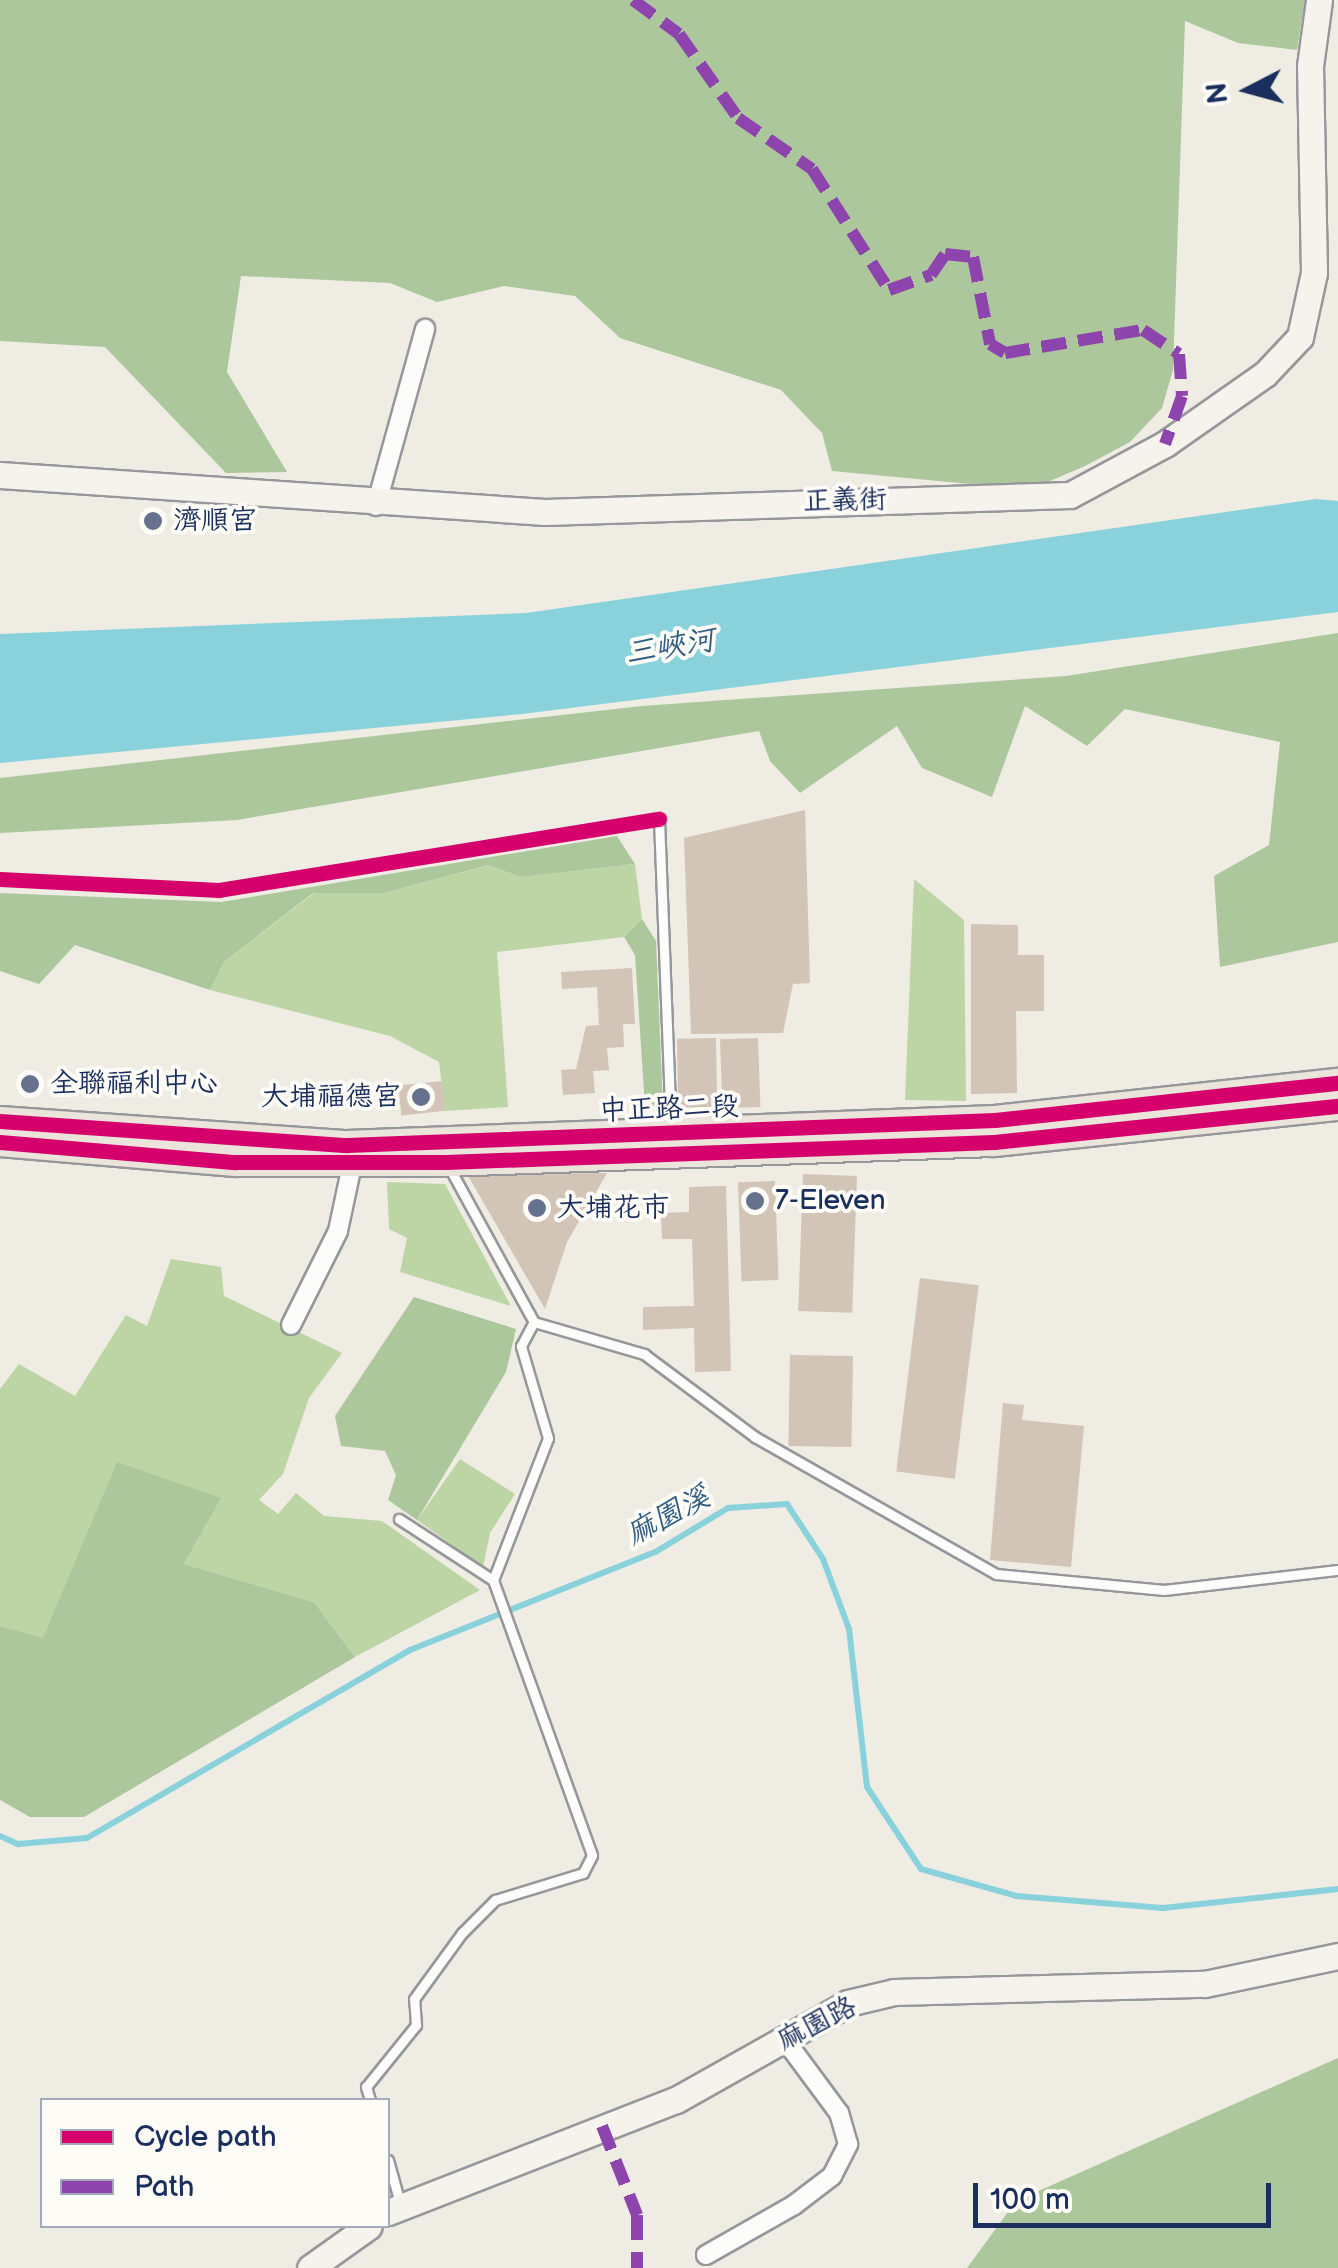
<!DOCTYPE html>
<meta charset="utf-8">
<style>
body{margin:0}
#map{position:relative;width:1338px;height:2268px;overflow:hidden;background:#eeece3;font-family:"Balsamiq Sans","LXGW WenKai TC",sans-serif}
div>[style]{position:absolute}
.green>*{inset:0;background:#bdd5a5}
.forest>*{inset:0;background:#adc79d}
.water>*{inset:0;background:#89d2dc}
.stream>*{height:6px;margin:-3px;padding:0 3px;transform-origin:3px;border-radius:3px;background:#89d2dc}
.building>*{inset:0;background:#d3c4b8;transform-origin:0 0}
.roads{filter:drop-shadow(2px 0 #95979a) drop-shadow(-2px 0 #95979a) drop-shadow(0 2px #95979a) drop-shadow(0 -2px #95979a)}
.lane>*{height:9px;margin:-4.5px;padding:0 4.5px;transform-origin:4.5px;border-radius:4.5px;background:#fcfcfb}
.street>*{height:18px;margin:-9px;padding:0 9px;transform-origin:9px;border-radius:9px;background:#fcfcfb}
.secondary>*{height:25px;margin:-12.5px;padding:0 12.5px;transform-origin:12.5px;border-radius:12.5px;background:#f6f3ed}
.primary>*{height:28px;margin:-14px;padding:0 14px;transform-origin:14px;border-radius:14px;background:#ebe4da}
.quiet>*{height:12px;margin-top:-6px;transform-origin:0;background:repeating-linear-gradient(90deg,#8e44ad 0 25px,transparent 0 37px)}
.cycleway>*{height:15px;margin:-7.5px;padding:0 7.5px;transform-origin:7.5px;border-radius:7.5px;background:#d6006c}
.dots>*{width:28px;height:28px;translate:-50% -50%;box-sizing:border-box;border:5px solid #fdfcf7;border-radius:50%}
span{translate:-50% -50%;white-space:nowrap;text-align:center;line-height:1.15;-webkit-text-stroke:8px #fdfcf7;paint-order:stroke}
.street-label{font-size:28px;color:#1b2f5e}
.poi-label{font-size:28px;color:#1b2f5e}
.left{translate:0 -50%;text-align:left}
.right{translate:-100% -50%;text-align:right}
.water-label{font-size:30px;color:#2f5d83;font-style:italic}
.legend{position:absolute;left:40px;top:2098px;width:350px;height:130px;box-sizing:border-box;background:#fdfcf7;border:2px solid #a3aaba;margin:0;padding:12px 18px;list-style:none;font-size:30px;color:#1b2f5e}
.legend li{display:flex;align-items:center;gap:20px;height:50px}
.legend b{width:50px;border:2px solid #a3aaba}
.north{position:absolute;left:1198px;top:40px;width:100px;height:100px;-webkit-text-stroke:8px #fdfcf7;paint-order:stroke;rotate:264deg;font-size:28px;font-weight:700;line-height:40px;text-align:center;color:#1b2f5e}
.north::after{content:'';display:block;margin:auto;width:35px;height:45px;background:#1b2f5e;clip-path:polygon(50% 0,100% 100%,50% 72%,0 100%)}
.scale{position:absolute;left:973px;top:2183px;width:298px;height:45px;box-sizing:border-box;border:5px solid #1b2f5e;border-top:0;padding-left:12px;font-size:30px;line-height:35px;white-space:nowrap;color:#1b2f5e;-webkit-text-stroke:8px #fdfcf7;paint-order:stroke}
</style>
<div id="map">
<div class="green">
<div style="clip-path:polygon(635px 864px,642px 919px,624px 937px,497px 952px,508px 1107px,445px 1111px,439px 1062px,390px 1036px,210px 990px,224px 962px,314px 893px,384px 893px,490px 865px,521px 877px)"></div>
<div style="clip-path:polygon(914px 879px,964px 920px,966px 1101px,905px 1100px)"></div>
<div style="clip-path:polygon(387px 1182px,445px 1184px,511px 1306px,400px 1272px,407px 1238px,389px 1229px)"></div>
<div style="clip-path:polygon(171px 1259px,221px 1267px,224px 1296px,342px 1353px,309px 1398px,283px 1474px,259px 1500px,278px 1514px,296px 1493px,324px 1516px,382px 1521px,480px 1590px,355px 1657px,314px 1602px,184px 1564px,220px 1499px,43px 1639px,0 1626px,0 1389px,19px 1364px,75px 1396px,126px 1315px,147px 1326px)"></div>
<div style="clip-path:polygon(460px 1459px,515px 1494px,490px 1533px,483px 1567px,417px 1520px)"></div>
</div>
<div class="forest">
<div style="clip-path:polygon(0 0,1305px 0,1297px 50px,1238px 43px,1185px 21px,1173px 370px,1162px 408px,1130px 442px,1085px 466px,1043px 484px,1002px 487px,832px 471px,822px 433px,781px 390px,620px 338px,575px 296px,504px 286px,437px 302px,390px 283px,241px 276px,227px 372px,287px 472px,226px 473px,105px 347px,0 341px)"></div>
<div style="clip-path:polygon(1338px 633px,1338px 942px,1220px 967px,1214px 876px,1269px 845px,1280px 742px,1125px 709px,1087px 746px,1025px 706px,992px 797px,922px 768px,897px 726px,800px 793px,770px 761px,759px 731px,237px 820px,0 833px,0 778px,642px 706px,1066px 676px)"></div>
<div style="clip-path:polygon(617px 836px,635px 864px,521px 877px,489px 865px,384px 893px,313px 893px,224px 962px,210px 990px,75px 945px,39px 984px,0 971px,0 893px,221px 902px)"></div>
<div style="clip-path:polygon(642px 919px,656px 941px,663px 1106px,645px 1107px,635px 955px,624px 937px)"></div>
<div style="clip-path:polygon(414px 1297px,516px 1329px,506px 1372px,417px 1520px,388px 1500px,396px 1475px,385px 1451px,341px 1446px,335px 1416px)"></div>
<div style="clip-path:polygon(117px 1462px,221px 1498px,184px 1564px,314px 1602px,355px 1657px,84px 1817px,30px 1817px,0 1800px,0 1626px,43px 1638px)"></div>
<div style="clip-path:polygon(1338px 2058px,1338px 2268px,967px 2268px,1016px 2201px)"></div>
</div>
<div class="water">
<div style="clip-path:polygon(1316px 499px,1338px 501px,1338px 612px,522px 714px,0 763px,0 634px,526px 613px)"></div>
</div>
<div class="stream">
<div style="left:0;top:1836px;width:20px;rotate:24deg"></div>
<div style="left:18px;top:1844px;width:69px;rotate:-5deg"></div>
<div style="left:87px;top:1838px;width:374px;rotate:-30.2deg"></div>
<div style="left:410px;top:1650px;width:266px;rotate:-21.8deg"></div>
<div style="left:657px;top:1551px;width:83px;rotate:-31.2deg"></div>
<div style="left:728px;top:1508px;width:59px;rotate:-3.9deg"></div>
<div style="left:787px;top:1504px;width:66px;rotate:56.8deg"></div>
<div style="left:823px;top:1559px;width:75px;rotate:69.6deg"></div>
<div style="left:849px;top:1629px;width:159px;rotate:83.5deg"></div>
<div style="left:867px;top:1787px;width:98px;rotate:56.6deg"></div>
<div style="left:921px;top:1869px;width:100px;rotate:15.7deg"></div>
<div style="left:1017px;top:1896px;width:146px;rotate:4.7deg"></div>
<div style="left:1163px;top:1908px;width:176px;rotate:-6.2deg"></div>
</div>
<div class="building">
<div style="clip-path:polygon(805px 810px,810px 983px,793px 984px,783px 1033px,691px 1034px,684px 838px)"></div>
<div style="clip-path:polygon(971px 924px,1018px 925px,1018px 955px,1044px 955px,1044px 1011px,1016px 1011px,1017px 1093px,971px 1094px)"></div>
<div style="clip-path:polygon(632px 968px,635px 1024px,623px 1024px,624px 1047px,607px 1048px,609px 1070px,593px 1071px,595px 1093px,563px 1095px,561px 1070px,576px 1069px,586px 1026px,599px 1025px,597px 987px,562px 989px,561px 972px)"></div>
<div style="left:716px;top:1038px;width:69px;height:39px;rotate:89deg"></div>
<div style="left:758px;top:1038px;width:69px;height:38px;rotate:88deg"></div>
<div style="left:442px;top:1081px;width:30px;height:44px;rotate:84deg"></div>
<div style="clip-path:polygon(607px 1173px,567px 1242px,545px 1309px,467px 1174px)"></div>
<div style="left:803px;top:1174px;width:54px;height:137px;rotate:2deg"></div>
<div style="left:775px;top:1181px;width:99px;height:37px;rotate:88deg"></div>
<div style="clip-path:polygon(726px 1186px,731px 1371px,695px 1372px,694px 1328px,643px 1330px,643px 1307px,694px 1306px,692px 1239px,662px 1239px,661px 1213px,689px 1212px,689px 1187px)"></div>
<div style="left:920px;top:1278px;width:59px;height:195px;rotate:7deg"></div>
<div style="left:790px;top:1355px;width:63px;height:91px;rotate:1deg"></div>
<div style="clip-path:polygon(1003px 1403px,1024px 1405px,1022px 1420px,1084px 1426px,1071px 1567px,990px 1560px)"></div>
</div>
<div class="roads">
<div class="lane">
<div style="left:659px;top:819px;width:307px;rotate:87.8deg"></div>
<div style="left:449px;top:1167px;width:177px;rotate:61.3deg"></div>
<div style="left:399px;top:1519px;width:112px;rotate:33deg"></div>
<div style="left:370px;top:2100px;width:14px;rotate:-107deg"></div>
<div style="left:366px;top:2087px;width:80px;rotate:-51.1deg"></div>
<div style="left:416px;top:2025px;width:26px;rotate:-94deg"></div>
<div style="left:414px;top:1999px;width:82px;rotate:-54deg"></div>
<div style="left:462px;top:1933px;width:47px;rotate:-45deg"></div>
<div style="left:495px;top:1900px;width:92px;rotate:-17.1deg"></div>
<div style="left:583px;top:1873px;width:20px;rotate:-63deg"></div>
<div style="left:592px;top:1855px;width:292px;rotate:-109.8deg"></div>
<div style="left:493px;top:1580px;width:152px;rotate:-68.8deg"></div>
<div style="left:548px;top:1438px;width:96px;rotate:-106.4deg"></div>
<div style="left:521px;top:1346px;width:27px;rotate:-62deg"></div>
<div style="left:534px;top:1322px;width:115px;rotate:16.2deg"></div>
<div style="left:644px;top:1354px;width:139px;rotate:36.8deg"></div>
<div style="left:755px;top:1437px;width:277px;rotate:29.6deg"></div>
<div style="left:996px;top:1574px;width:169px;rotate:5.4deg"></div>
<div style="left:1164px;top:1590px;width:175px;rotate:-6.6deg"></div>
<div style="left:388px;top:2160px;width:45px;rotate:74.4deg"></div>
</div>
<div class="street">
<div style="left:376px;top:506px;width:184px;rotate:-74.5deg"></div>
<div style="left:291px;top:1325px;width:105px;rotate:-63.4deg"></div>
<div style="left:338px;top:1231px;width:67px;rotate:-78deg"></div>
<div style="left:706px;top:2255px;width:101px;rotate:-29.6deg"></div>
<div style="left:794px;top:2205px;width:48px;rotate:-37.3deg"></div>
<div style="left:832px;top:2176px;width:36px;rotate:-63deg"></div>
<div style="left:848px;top:2144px;width:32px;rotate:-106deg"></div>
<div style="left:839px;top:2113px;width:91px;rotate:-126.5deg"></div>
</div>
<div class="secondary">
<div style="left:0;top:475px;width:546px;rotate:3.88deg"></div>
<div style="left:545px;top:512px;width:525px;rotate:-1.85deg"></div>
<div style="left:1070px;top:495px;width:108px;rotate:-28.2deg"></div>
<div style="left:1165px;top:444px;width:122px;rotate:-35deg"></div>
<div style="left:1265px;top:374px;width:51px;rotate:-46.6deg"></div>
<div style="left:1300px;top:337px;width:66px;rotate:-77.7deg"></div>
<div style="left:1314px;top:273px;width:207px;rotate:-91.1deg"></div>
<div style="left:1310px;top:66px;width:67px;rotate:-82.2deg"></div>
<div style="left:388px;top:2212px;width:309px;rotate:-21.3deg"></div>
<div style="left:676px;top:2100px;width:197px;rotate:-29.4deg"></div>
<div style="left:848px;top:2003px;width:47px;rotate:-13.4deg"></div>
<div style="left:894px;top:1992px;width:311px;rotate:-1.5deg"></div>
<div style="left:1205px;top:1984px;width:136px;rotate:-11.9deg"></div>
<div style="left:310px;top:2268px;width:72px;rotate:-35.4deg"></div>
</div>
<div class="primary">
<div style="left:0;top:1121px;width:348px;rotate:4deg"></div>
<div style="left:347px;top:1145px;width:648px;rotate:-2.21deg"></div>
<div style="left:995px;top:1120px;width:345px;rotate:-6.2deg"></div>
<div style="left:0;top:1142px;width:236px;rotate:4.9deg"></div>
<div style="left:235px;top:1162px;width:211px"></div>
<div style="left:446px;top:1162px;width:548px;rotate:-2.09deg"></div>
<div style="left:994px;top:1142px;width:346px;rotate:-6deg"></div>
</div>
</div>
<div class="quiet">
<div style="left:633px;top:0;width:57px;rotate:36.5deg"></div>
<div style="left:679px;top:34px;width:103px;rotate:54.9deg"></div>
<div style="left:738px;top:118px;width:90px;rotate:34.6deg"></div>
<div style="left:812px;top:169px;width:143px;rotate:57.5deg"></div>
<div style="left:889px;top:290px;width:45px;rotate:-19.7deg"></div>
<div style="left:931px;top:275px;width:25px;rotate:-56deg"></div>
<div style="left:945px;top:254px;width:28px;rotate:6deg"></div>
<div style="left:973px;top:257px;width:89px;rotate:78.9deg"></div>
<div style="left:990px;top:344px;width:17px;rotate:31deg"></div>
<div style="left:1005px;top:353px;width:140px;rotate:-9.5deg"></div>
<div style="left:1143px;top:330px;width:43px;rotate:33.7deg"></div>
<div style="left:1179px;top:354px;width:42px;rotate:85.9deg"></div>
<div style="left:1182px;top:396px;width:51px;rotate:109.5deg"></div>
<div style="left:602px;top:2126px;width:96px;rotate:68.5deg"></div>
<div style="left:637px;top:2215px;width:53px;rotate:90deg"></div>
</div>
<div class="cycleway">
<div style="left:0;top:879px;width:219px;rotate:2.9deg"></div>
<div style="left:219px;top:890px;width:446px;rotate:-9.2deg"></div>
<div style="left:0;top:1121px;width:348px;rotate:4deg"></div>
<div style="left:347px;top:1145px;width:648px;rotate:-2.21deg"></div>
<div style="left:995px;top:1120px;width:345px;rotate:-6.2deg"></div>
<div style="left:0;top:1142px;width:236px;rotate:4.9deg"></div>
<div style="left:235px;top:1162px;width:211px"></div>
<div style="left:446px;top:1162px;width:548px;rotate:-2.09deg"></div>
<div style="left:994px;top:1142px;width:346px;rotate:-6deg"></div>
</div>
<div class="dots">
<div style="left:153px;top:521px;background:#65718d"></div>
<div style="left:30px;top:1084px;background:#65718d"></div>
<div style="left:421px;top:1097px;background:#65718d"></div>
<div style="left:755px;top:1201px;background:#65718d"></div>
<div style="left:537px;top:1208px;background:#65718d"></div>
</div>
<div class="street-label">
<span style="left:845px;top:501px;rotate:-1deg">正義街</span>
<span style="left:669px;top:1109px;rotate:-2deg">中正路二段</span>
<span style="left:817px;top:2024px;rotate:-27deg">麻園路</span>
</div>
<div class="poi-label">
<span class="left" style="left:173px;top:521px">濟順宮</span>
<span class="left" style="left:50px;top:1084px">全聯福利中心</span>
<span class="right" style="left:401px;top:1097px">大埔福德宮</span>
<span class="left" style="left:775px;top:1201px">7-Eleven</span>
<span class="left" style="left:557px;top:1208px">大埔花市</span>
</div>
<div class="water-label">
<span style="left:670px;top:647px;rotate:-9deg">三峽河</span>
<span style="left:668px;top:1516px;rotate:-28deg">麻園溪</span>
</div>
<ul class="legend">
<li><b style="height:12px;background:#d6006c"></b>Cycle path</li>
<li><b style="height:12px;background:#8e44ad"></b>Path</li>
</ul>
<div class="north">N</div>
<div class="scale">100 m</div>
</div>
